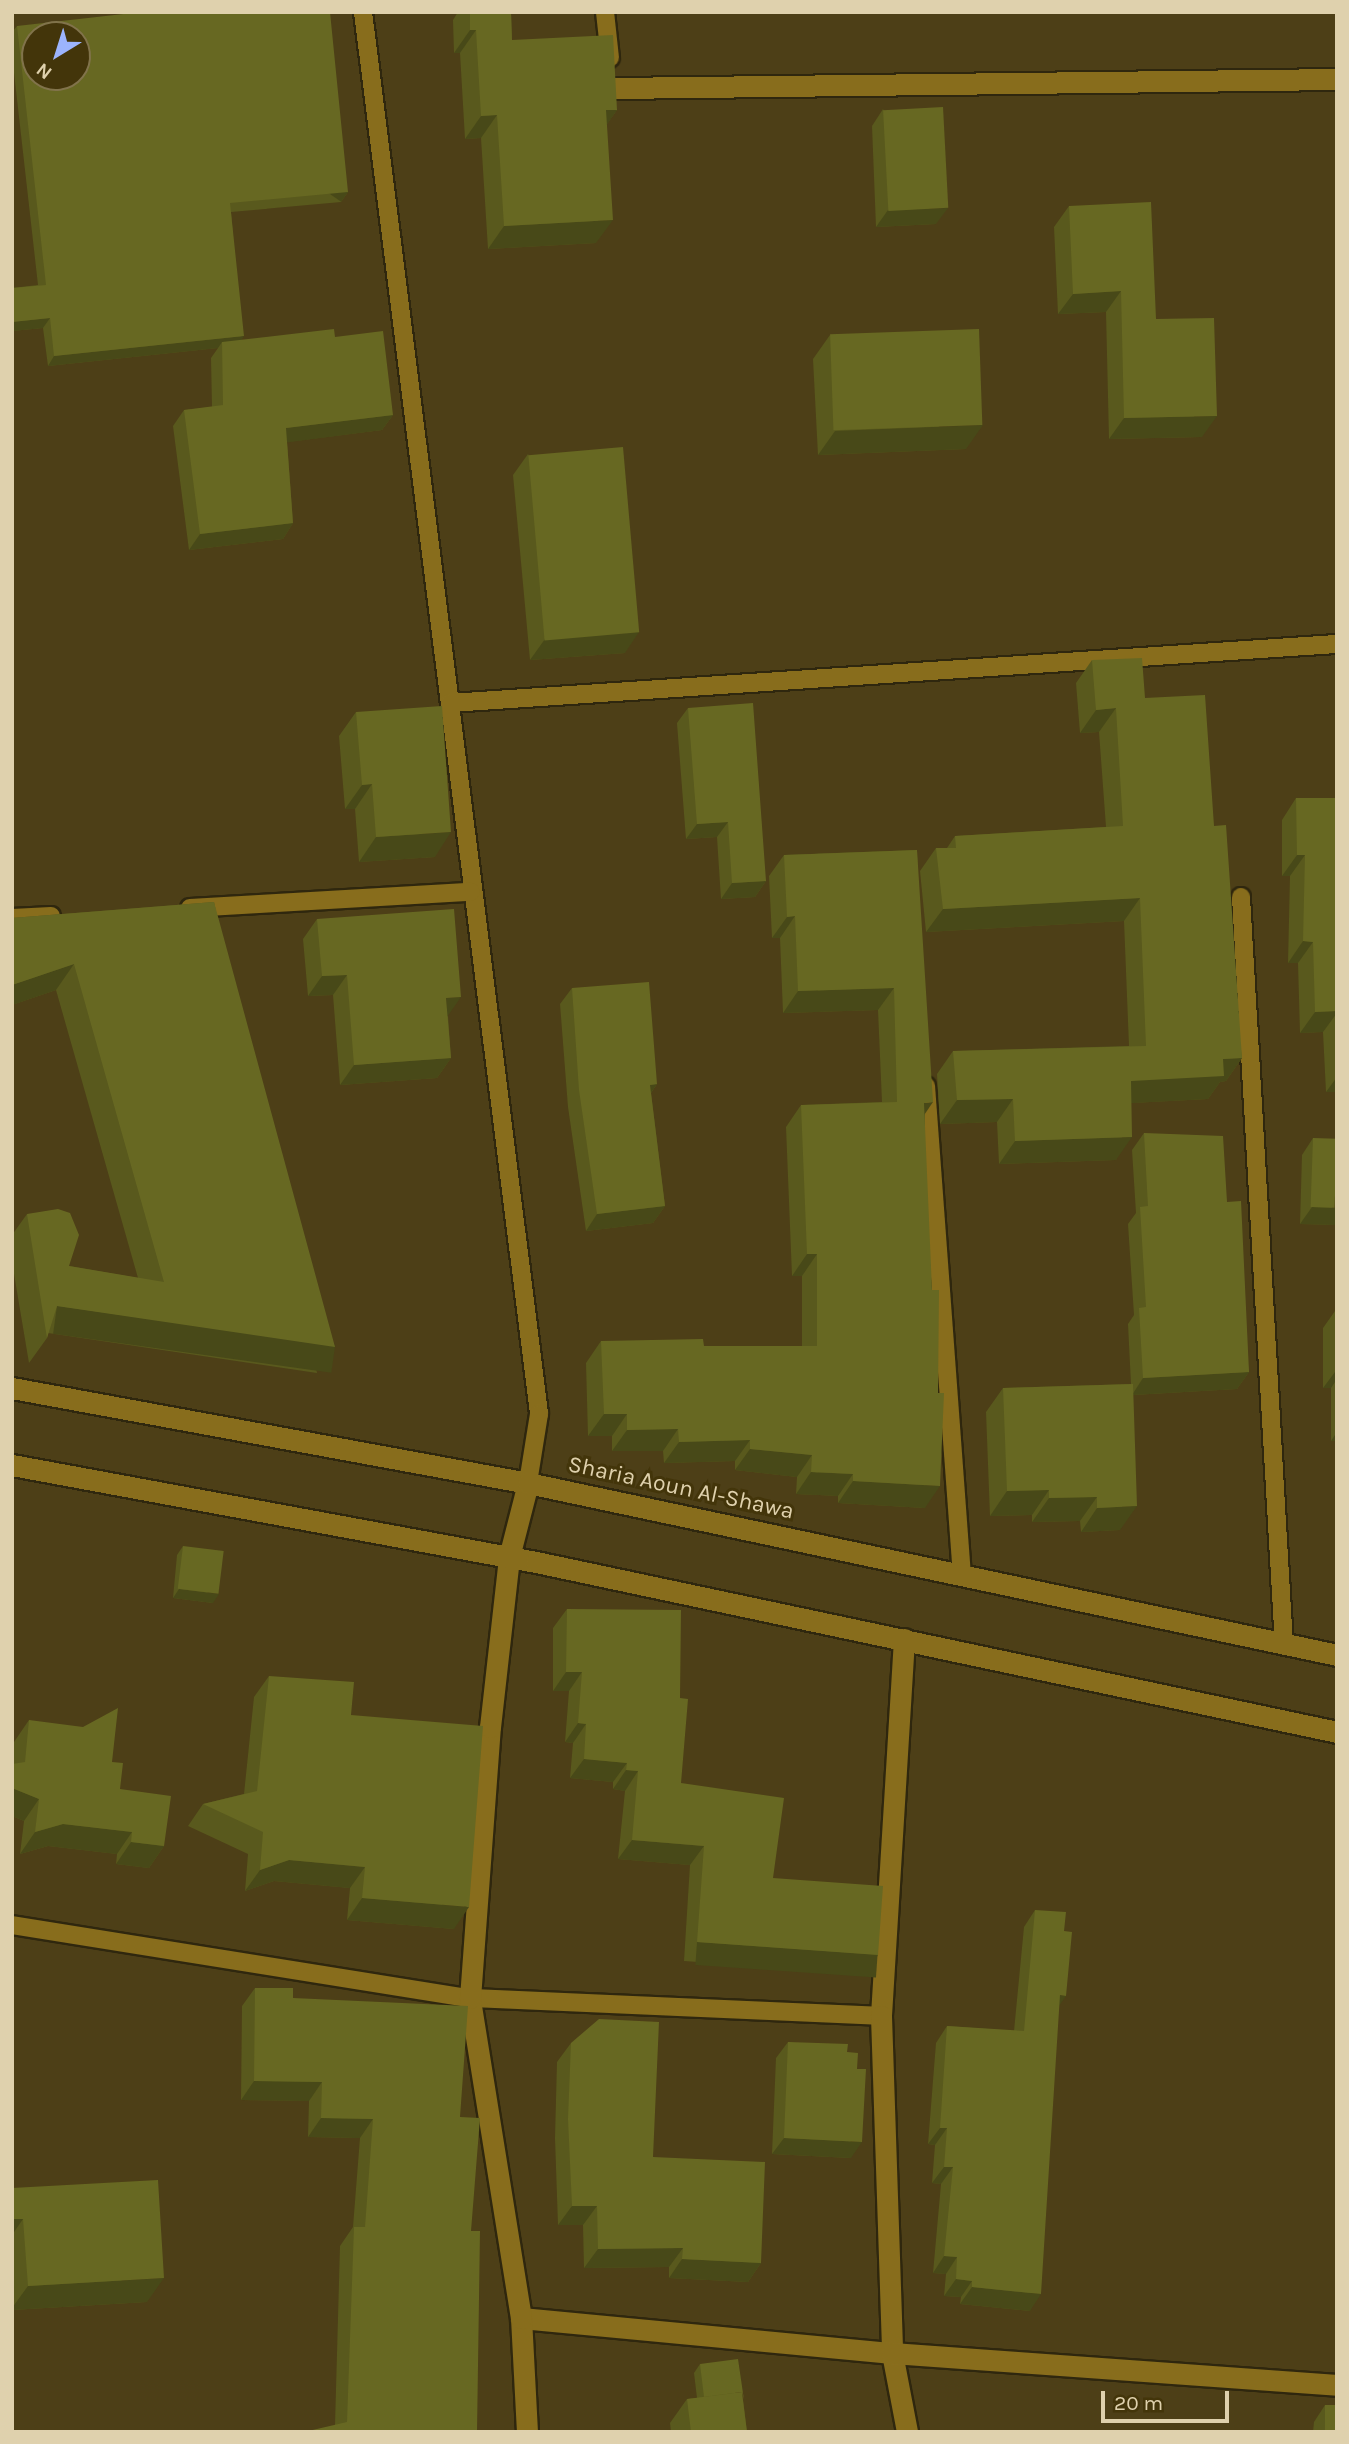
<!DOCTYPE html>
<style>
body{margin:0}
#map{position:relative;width:1349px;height:2444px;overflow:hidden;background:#4d3f17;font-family:Karla,sans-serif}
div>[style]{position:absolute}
.roads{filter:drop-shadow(2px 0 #2f270e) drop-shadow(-2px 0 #2f270e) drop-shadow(0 2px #2f270e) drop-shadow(0 -2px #2f270e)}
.service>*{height:18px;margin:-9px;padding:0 9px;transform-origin:9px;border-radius:9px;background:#886d1c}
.minor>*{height:21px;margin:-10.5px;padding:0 10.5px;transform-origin:10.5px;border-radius:10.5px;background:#886d1c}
.secondary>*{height:21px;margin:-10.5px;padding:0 10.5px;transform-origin:10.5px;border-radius:10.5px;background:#886d1c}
.wall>*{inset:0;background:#59591d}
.shaded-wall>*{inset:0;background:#484918;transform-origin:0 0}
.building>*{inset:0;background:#676822;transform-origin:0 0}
span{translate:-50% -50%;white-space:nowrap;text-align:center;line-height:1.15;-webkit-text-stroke:6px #43350a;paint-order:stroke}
.street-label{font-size:23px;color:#dfd1ad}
.frame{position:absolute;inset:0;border:14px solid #dfd1ad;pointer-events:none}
.north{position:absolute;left:21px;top:21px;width:70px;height:70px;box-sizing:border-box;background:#43350a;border:2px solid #81734b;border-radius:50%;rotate:218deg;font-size:19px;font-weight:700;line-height:28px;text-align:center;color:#dfd1ad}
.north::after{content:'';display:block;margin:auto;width:24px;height:32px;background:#9cb4fd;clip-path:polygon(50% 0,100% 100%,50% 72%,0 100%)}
.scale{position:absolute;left:1101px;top:2391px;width:128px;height:32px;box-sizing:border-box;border:4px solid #dfd1ad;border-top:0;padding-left:9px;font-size:21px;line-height:24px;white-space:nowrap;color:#dfd1ad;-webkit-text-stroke:5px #43350a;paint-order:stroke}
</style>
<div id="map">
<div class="roads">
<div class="service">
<div style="left:363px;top:12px;width:1413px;rotate:82.84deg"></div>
<div style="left:539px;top:1414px;width:70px;rotate:99.1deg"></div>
<div style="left:605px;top:12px;width:46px;rotate:83.8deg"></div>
<div style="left:450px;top:703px;width:889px;rotate:-3.81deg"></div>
<div style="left:1241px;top:897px;width:748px;rotate:86.71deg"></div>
<div style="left:190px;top:908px;width:281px;rotate:-3.3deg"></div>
<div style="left:12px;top:918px;width:39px;rotate:-3deg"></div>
<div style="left:926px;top:1086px;width:490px;rotate:85.8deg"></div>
<div style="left:12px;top:1925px;width:464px;rotate:9.1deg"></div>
<div style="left:470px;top:1998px;width:411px;rotate:2.5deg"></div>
</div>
<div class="minor">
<div style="left:613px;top:88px;width:724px;rotate:-0.71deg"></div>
<div style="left:904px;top:1639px;width:378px;rotate:93.5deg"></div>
<div style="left:881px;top:2016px;width:337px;rotate:88.1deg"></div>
<div style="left:892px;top:2353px;width:80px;rotate:79.2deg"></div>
<div style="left:521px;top:2318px;width:373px;rotate:5.4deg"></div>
<div style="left:892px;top:2353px;width:446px;rotate:4.1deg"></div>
<div style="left:527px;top:2432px;width:114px;rotate:-93deg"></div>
<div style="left:521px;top:2318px;width:324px;rotate:-99.1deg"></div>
<div style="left:470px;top:1998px;width:272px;rotate:-85.8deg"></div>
<div style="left:490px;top:1727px;width:171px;rotate:-83.6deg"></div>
<div style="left:509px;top:1557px;width:76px;rotate:-75.6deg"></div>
</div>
<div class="secondary">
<div style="left:12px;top:1388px;width:525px;rotate:10.43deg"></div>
<div style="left:528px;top:1483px;width:827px;rotate:12deg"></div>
<div style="left:12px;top:1465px;width:533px;rotate:10.49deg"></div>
<div style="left:536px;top:1562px;width:819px;rotate:11.98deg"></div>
</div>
</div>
<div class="wall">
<div style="clip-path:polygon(458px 12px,511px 12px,512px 40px,617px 110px,607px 124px,596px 243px,488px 249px,481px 138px,465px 139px,460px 53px,454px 53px,453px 20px)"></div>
<div style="clip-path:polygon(17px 26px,348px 192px,341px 202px,231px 212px,242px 340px,335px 337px,393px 415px,382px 430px,287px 442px,293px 523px,283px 539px,189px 550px,173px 426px,184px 410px,212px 407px,211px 358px,218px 348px,48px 366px,43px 328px,12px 331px,12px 288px,38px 285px,12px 55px,12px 32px)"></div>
<div style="clip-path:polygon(883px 109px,936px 224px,876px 227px,872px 126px)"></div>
<div style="clip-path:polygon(1069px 206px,1156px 319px,1202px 437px,1109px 439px,1106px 312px,1058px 314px,1054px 227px)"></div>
<div style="clip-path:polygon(830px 335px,966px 449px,818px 455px,813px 359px)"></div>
<div style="clip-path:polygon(528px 454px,625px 653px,530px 660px,513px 475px)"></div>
<div style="clip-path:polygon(1092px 660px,1145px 698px,1214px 826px,1242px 1058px,1226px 1081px,1220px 1082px,1208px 1099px,1131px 1103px,1116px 1160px,999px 1164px,997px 1122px,940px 1124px,937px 1074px,953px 1051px,1129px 1046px,1124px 921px,926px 932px,920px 871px,936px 848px,947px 848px,955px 836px,1106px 827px,1099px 732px,1080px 733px,1076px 683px)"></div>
<div style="clip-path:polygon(688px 708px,766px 881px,755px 897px,721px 899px,717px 837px,686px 839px,677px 723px)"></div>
<div style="clip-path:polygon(356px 712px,435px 857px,359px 862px,355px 809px,345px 809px,339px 736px)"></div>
<div style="clip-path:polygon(1296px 798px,1337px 798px,1337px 1092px,1326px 1092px,1323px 1032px,1300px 1033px,1298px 963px,1288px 963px,1290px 876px,1282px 876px,1282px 820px)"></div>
<div style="clip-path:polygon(917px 850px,925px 1114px,925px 1508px,838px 1503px,838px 1496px,796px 1494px,797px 1477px,735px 1470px,735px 1461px,664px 1463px,663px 1451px,612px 1451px,612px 1436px,588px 1436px,586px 1363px,601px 1341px,704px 1346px,802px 1346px,802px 1276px,792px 1276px,786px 1127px,801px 1105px,882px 1102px,878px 1010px,783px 1013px,780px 938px,772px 938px,769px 876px,784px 855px)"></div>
<div style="clip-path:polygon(214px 902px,317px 1373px,48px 1333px,47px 1338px,29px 1363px,12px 1262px,12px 1235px,27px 1214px,69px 1266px,138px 1278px,56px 990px,12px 1005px,12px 918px)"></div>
<div style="clip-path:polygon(317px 919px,448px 1016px,451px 1058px,437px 1078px,340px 1085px,333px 995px,308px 996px,303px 939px)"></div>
<div style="clip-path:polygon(572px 988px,657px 1084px,651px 1093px,665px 1206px,653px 1223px,586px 1231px,568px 1107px,560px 1004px)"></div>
<div style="clip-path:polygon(1144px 1133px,1227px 1202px,1249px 1372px,1237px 1389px,1133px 1395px,1120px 1530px,1081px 1532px,1080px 1521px,1032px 1522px,1032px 1515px,990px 1516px,986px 1412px,1003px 1388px,1131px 1384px,1128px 1324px,1134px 1315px,1128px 1224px,1136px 1213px,1132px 1150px)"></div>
<div style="clip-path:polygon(1313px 1138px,1337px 1225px,1300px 1224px,1302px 1155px)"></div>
<div style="clip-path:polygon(1335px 1311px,1337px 1311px,1337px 1441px,1331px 1441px,1331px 1388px,1323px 1388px,1323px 1328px)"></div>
<div style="clip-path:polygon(183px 1546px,213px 1603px,173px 1598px,177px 1555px)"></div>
<div style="clip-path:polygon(567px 1609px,681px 1783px,773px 1878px,878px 1955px,865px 1974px,684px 1961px,690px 1865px,618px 1859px,625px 1791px,613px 1789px,613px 1782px,570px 1778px,573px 1743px,565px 1742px,569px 1691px,553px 1691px,553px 1628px)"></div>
<div style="clip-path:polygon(269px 1676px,351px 1715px,454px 1929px,347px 1920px,350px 1888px,274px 1881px,245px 1891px,248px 1854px,188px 1826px,203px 1804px,244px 1794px,254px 1697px)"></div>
<div style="clip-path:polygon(29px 1720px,112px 1762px,120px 1789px,164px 1846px,149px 1868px,116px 1864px,117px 1854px,48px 1846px,20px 1854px,24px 1821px,12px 1816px,12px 1759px,14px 1742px)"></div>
<div style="clip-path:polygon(1035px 1910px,1059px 2005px,1030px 2311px,960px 2304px,961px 2297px,944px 2296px,946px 2274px,933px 2273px,941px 2184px,932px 2183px,935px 2145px,928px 2144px,936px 2043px,947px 2026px,1014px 2031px,1024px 1927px)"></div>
<div style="clip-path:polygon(255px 1988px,293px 1998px,460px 2117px,471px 2231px,477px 2432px,335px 2425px,340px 2246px,353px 2227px,360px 2138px,308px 2137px,309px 2101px,241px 2100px,242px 2006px)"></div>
<div style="clip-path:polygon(788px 2042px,847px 2052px,851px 2158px,772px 2154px,776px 2058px)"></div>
<div style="clip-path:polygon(571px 2043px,653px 2157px,761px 2263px,748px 2282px,669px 2278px,669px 2267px,584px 2268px,583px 2225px,558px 2225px,555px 2138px,557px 2062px)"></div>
<div style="clip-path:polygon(12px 2188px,147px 2302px,12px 2310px)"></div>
<div style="clip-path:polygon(700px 2364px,743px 2401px,747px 2432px,671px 2432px,670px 2423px,687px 2399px,697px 2398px,694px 2373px)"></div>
<div style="clip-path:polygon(1325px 2405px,1337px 2432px,1313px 2432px,1314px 2422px)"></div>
</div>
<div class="shaded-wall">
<div style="clip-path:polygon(470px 30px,476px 30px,460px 53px,454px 53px)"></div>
<div style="clip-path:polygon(606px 110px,617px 110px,601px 133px)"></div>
<div style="clip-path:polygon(497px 115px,481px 138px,465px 139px,481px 116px)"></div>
<div style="left:348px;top:192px;width:12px;height:119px;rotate:125deg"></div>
<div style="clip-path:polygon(948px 208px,936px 224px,876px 227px,888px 210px)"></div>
<div style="clip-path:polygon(613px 220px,596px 243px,488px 249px,504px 226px)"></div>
<div style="clip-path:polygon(1121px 291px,1106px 312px,1058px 314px,1073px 294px)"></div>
<div style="clip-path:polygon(50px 318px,43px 328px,12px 331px,12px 322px)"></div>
<div style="clip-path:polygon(244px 336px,238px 346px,222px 342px,218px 348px,48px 366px,54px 356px)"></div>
<div style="clip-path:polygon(393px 415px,382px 430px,275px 444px,286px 428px)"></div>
<div style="clip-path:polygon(1217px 416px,1202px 437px,1109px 439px,1124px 418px)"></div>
<div style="clip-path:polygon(983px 425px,966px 449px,818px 455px,835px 431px)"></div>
<div style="clip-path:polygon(293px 523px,283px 539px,189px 550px,200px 534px)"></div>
<div style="clip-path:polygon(639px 632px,625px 653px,530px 660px,545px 639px)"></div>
<div style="clip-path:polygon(1116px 708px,1099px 732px,1080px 733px,1096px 710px)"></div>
<div style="clip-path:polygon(372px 784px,355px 809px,345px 809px,362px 785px)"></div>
<div style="clip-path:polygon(728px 822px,717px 837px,686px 839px,697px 824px)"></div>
<div style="clip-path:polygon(451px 832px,435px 857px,359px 862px,376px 837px)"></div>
<div style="clip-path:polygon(1297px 855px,1305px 855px,1290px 876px,1282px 876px)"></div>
<div style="clip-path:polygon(766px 881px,755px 897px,721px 899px,732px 883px)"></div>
<div style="clip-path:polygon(1140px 898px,1124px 921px,926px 932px,943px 909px)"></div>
<div style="clip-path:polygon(795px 916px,780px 938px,772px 938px,787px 917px)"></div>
<div style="clip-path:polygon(1303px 941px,1313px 942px,1298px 963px,1288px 963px)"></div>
<div style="clip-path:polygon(74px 964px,56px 990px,12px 1005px,12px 985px)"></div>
<div style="clip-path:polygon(347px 975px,333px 995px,308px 996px,322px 976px)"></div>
<div style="clip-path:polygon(894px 988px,878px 1010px,783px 1013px,798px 991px)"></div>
<div style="clip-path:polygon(461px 997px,447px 1017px,446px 998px)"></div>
<div style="clip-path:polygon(1337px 1011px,1337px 1013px,1323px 1032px,1300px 1033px,1315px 1012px)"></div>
<div style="clip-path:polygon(451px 1058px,437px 1078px,340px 1085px,354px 1065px)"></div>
<div style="clip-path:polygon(1242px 1058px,1226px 1081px,1220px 1082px,1208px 1099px,1115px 1104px,1131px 1081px,1223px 1059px)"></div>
<div style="clip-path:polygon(1337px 1077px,1337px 1092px,1326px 1092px)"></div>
<div style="clip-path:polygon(657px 1084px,645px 1101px,650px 1085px)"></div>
<div style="clip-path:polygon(1013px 1099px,997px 1122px,940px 1124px,957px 1100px)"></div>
<div style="clip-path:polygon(933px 1102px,918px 1124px,924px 1103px)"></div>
<div style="clip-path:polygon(1132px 1137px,1116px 1160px,999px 1164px,1015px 1141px)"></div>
<div style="clip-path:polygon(665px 1206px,653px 1223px,586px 1231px,597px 1214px)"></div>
<div style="clip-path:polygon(1312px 1207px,1337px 1208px,1337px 1225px,1300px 1224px)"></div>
<div style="clip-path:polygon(807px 1254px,817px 1254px,802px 1276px,792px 1276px)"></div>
<div style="left:57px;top:1306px;width:281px;height:28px;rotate:8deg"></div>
<div style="clip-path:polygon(1249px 1372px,1237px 1389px,1132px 1395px,1143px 1378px)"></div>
<div style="clip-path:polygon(1335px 1372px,1337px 1372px,1337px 1379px,1331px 1388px,1323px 1388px)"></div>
<div style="clip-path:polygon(604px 1414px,627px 1414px,612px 1436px,588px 1436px)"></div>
<div style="clip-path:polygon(678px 1429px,663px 1451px,612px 1451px,627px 1430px)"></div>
<div style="clip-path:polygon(1337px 1432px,1337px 1441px,1331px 1441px)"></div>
<div style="clip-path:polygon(750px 1440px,735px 1461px,664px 1463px,679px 1442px)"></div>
<div style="clip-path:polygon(750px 1449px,812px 1455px,797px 1477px,735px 1470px)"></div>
<div style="clip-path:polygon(811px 1472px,853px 1474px,838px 1496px,796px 1494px)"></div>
<div style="clip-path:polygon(853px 1481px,940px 1486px,925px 1508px,838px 1503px)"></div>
<div style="clip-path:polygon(1049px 1490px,1032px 1515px,990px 1516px,1007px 1491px)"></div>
<div style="clip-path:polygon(1097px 1497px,1080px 1521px,1032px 1522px,1049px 1498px)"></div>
<div style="clip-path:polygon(1137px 1506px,1120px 1530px,1081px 1532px,1097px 1508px)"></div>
<div style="clip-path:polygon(179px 1589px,219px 1594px,213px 1603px,173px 1598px)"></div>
<div style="clip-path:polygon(566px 1672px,582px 1672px,569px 1691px,553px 1691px)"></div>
<div style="clip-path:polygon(578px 1723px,586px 1724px,573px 1743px,565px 1742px)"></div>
<div style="clip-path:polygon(584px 1759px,627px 1763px,613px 1782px,570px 1778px)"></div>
<div style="clip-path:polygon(626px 1770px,638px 1771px,625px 1791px,613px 1789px)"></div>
<div style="clip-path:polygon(12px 1788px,39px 1799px,24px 1821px,12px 1816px)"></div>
<div style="clip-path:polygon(63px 1824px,132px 1832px,117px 1854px,48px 1846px,20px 1854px,35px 1832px)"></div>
<div style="clip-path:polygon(632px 1840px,704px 1846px,690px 1865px,618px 1859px)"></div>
<div style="clip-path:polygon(131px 1842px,164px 1846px,149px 1868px,116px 1864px)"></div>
<div style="clip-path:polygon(289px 1860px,365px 1867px,350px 1888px,274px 1881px,245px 1891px,260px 1870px)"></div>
<div style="clip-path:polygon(362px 1898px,469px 1907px,454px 1929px,347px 1920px)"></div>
<div style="left:697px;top:1942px;width:181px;height:23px;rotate:4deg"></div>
<div style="clip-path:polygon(1060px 1995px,1066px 1996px,1054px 2013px)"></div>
<div style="clip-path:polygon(254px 2081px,322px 2082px,309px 2101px,241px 2100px)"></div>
<div style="clip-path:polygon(321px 2118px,373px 2119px,360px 2138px,308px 2137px)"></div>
<div style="clip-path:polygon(940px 2128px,947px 2128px,935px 2145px,928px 2144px)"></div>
<div style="clip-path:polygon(784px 2138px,862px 2142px,851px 2158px,772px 2154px)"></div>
<div style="clip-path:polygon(944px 2167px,953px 2167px,941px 2184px,932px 2183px)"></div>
<div style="clip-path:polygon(572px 2206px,597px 2206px,583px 2225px,558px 2225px)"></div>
<div style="clip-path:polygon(12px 2219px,23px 2219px,12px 2235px)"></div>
<div style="clip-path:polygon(683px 2248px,669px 2267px,584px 2268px,598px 2249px)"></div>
<div style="clip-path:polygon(944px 2256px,957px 2257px,946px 2274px,933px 2273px)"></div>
<div style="clip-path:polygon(682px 2259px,761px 2263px,748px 2282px,669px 2278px)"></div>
<div style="clip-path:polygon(164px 2278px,147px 2302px,12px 2310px,12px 2308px,28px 2286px)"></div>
<div style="clip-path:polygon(956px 2279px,972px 2281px,961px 2297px,944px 2296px)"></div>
<div style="clip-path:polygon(972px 2287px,1041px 2294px,1030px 2311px,960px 2304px)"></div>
</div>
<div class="building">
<div style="clip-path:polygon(evenodd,141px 12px,330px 12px,348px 192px,230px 203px,244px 336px,54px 356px,50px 318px,12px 322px,12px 288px,46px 285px,17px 26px,141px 12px,35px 35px,77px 35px,77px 77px,35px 77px,35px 35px)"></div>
<div style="clip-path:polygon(470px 12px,511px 12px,512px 40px,613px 35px,617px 110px,606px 110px,613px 220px,504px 226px,497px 115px,481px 116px,476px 30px,470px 30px)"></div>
<div style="left:943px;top:107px;width:101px;height:60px;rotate:87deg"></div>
<div style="clip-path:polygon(1151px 202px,1156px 319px,1214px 318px,1217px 416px,1124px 418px,1121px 291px,1073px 294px,1069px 206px)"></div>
<div style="clip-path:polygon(334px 329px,335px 337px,383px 331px,393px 415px,286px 428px,293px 523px,200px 534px,184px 410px,223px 405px,222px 342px)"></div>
<div style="left:979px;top:329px;width:96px;height:149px;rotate:88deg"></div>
<div style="left:623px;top:447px;width:186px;height:95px;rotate:85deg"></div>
<div style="clip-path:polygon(1142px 658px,1145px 698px,1205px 695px,1214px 826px,1226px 825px,1242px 1058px,1223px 1059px,1224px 1076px,1131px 1081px,1132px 1137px,1015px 1141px,1013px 1099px,957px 1100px,953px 1051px,1146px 1046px,1140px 898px,943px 909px,936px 848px,956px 848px,955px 836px,1123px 826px,1116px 708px,1096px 710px,1092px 660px)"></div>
<div style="clip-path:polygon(753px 703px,766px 881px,732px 883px,728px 822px,697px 824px,688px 708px)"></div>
<div style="clip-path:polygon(442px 706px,451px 832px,376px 837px,372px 784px,362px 785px,356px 712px)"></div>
<div style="clip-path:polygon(1296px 798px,1337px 798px,1337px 1011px,1315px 1012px,1313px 942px,1303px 941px,1305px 855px,1297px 855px)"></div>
<div style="clip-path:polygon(917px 850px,933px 1102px,924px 1103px,932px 1290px,939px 1290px,938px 1393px,944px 1393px,940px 1486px,853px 1481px,853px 1474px,811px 1472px,812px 1455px,750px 1449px,750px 1440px,679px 1442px,678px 1429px,627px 1430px,627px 1414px,604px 1414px,601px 1341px,703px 1339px,704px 1346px,817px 1346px,817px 1254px,807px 1254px,801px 1105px,897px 1102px,894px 988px,798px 991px,795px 916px,787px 917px,784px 855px)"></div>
<div style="clip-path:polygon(214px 902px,335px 1347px,57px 1306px,47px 1338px,27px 1214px,58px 1209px,70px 1213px,79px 1235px,69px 1266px,164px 1282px,74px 964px,12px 985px,12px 918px)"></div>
<div style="clip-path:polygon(454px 909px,461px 997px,446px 998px,451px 1058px,354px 1065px,347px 975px,322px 976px,317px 919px)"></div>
<div style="clip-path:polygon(649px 982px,657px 1084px,650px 1085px,665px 1206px,597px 1214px,579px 1090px,572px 988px)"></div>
<div style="clip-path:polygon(1144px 1133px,1223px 1136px,1227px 1202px,1241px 1201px,1249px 1372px,1143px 1378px,1139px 1308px,1146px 1307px,1140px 1207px,1148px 1206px)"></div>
<div style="left:1313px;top:1138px;width:24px;height:69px;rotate:2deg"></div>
<div style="left:1335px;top:1311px;width:2px;height:61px"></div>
<div style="clip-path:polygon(1133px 1384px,1137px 1506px,1097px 1508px,1097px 1497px,1049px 1498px,1049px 1490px,1007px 1491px,1003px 1388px)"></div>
<div style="left:183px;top:1546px;width:41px;height:43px;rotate:7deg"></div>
<div style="clip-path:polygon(567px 1609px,681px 1610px,680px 1698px,688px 1699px,681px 1783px,784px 1798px,773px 1878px,883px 1886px,878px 1955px,697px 1942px,704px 1846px,632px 1840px,638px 1771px,626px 1770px,627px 1763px,584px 1759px,586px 1724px,578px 1723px,582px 1672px,566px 1672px)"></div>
<div style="clip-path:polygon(269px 1676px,354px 1682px,351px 1715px,483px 1726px,469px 1907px,362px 1898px,365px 1867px,289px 1860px,260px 1870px,263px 1832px,203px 1804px,257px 1791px)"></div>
<div style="clip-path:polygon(118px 1708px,112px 1762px,123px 1763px,120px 1789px,171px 1796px,164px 1846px,131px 1842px,132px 1832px,63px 1824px,35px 1832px,39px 1799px,12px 1788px,12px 1764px,25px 1762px,29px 1720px,83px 1727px)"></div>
<div style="clip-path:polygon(1035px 1910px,1066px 1912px,1064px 1931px,1072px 1932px,1066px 1996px,1060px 1995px,1041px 2294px,972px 2287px,972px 2281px,956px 2279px,957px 2257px,944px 2256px,953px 2167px,944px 2167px,947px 2128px,940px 2128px,947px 2026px,1024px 2031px)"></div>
<div style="clip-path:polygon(255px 1988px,293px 1988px,293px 1998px,468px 2006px,460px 2117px,480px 2118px,471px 2231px,480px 2231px,477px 2432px,304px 2432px,347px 2422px,354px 2227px,365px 2227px,373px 2119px,321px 2118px,322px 2082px,254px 2081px)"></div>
<div style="clip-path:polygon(599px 2019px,659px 2022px,653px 2157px,765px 2162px,761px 2263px,682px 2259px,683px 2248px,598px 2249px,597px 2206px,572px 2206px,568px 2119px,571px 2043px)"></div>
<div style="clip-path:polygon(788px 2042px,848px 2044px,847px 2052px,858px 2053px,857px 2069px,866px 2069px,862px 2142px,784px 2138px)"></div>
<div style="clip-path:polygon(158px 2180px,164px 2278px,28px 2286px,23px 2219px,12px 2219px,12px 2188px)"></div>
<div style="clip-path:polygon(738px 2359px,744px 2400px,742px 2392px,704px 2397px,700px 2364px)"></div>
<div style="clip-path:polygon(742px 2392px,747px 2432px,691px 2432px,687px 2399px)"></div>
<div style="left:1325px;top:2405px;width:12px;height:27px"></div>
</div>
<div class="street-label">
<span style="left:681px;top:1488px;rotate:12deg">Sharia Aoun Al-Shawa</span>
</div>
<div class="frame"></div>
<div class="north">N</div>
<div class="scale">20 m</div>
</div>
